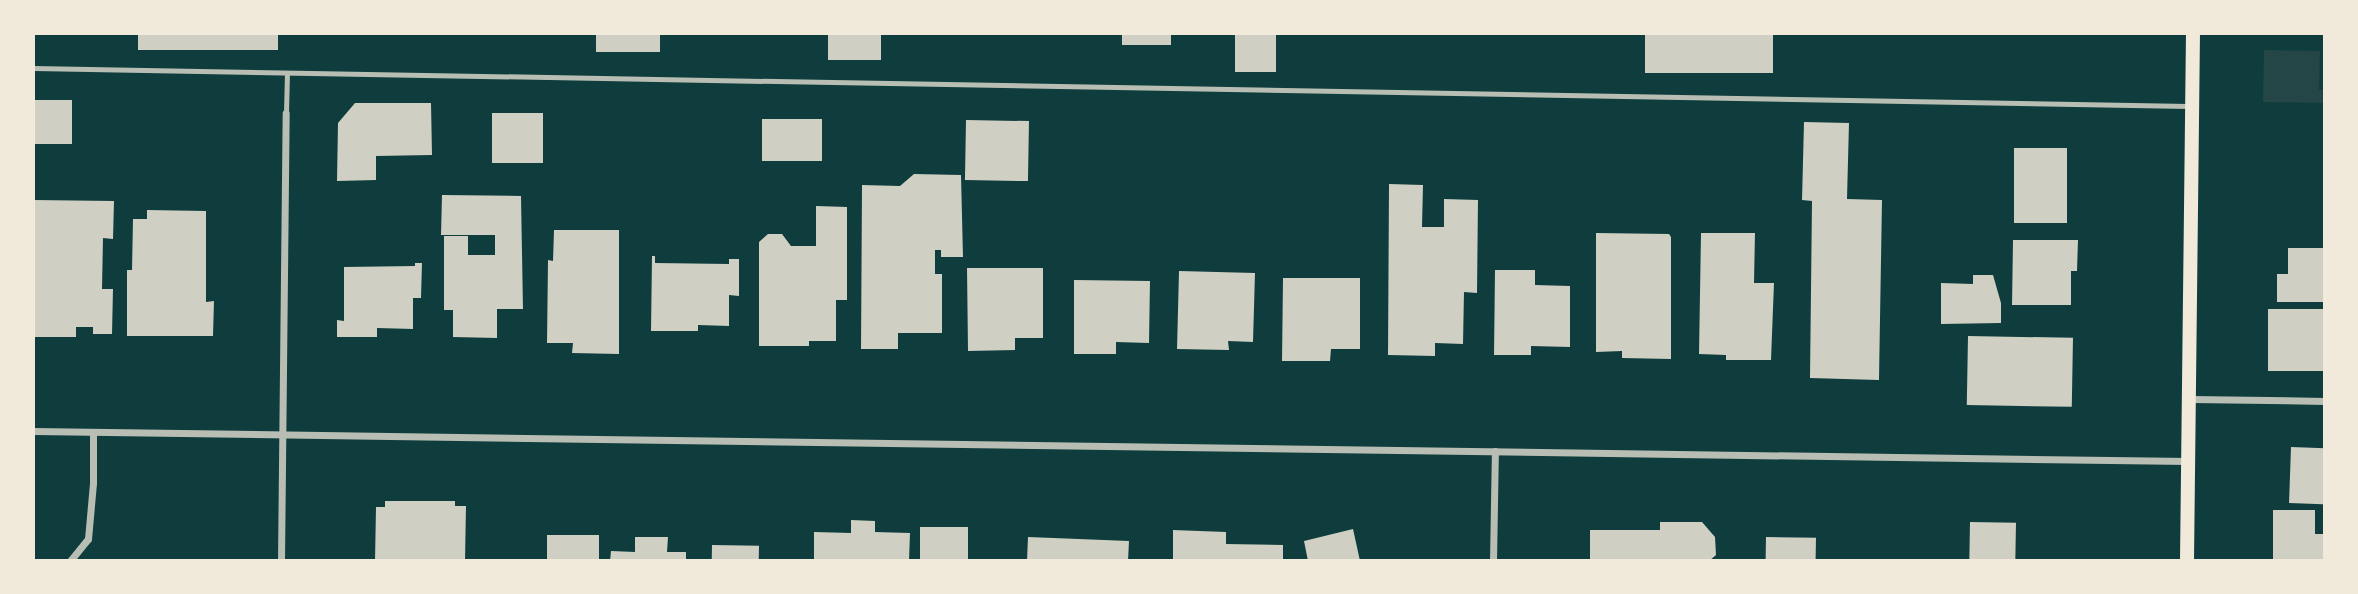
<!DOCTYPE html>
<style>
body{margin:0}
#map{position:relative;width:2358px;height:594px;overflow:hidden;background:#0f3d3e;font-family:"Archivo Narrow",sans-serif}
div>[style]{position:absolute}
.green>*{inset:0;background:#244646}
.building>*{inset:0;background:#cfcfc3;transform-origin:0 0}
.service>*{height:5px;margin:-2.5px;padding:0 2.5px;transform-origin:2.5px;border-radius:2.5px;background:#b8beb3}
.minor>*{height:7px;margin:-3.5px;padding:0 3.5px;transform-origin:3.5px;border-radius:3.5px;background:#b8beb3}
.secondary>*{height:14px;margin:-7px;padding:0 7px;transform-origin:7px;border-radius:7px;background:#f1e9da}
span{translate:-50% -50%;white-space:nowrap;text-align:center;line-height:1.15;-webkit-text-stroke:5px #f1e9da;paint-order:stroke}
.frame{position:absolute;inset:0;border:35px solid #f1e9da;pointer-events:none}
</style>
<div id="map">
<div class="green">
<div style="clip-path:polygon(2264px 50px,2320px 51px,2319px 90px,2325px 90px,2325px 103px,2263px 102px)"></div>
</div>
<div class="building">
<div style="left:138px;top:33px;width:140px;height:17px"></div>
<div style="left:596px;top:33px;width:64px;height:19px"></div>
<div style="left:828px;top:33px;width:53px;height:27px"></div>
<div style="left:1122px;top:33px;width:49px;height:12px"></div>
<div style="left:1235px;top:33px;width:41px;height:39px"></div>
<div style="left:1645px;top:33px;width:128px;height:40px"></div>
<div style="left:33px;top:100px;width:39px;height:44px"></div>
<div style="clip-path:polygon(355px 103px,431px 103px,432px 155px,376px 156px,376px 180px,337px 181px,338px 123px)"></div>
<div style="left:492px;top:113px;width:51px;height:50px"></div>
<div style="left:762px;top:119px;width:60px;height:42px"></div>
<div style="left:966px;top:120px;width:63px;height:60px;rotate:1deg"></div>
<div style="clip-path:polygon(1804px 122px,1849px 123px,1847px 199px,1882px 200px,1879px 380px,1810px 378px,1812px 201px,1802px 200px)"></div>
<div style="left:2014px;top:148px;width:53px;height:75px"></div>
<div style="clip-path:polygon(914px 174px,961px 175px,963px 257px,941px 257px,941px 250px,935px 250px,935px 274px,942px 274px,942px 333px,898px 333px,898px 349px,861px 349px,862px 185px,900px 186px)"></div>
<div style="clip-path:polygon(1389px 184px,1423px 185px,1422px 227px,1444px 227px,1444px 199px,1478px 200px,1477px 293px,1464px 292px,1463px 344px,1435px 343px,1435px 356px,1388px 355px)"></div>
<div style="clip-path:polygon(442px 195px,521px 196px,523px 309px,497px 309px,497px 338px,453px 337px,453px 310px,444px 310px,444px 236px,468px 236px,468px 255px,495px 255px,495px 235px,441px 235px)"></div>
<div style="clip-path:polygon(33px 200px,114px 201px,113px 239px,103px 238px,102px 289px,113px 289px,112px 334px,93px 334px,93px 327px,76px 327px,76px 337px,33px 337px)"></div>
<div style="clip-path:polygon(816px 206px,847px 207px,847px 300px,836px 300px,836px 341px,809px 341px,809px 346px,759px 346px,759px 242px,768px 234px,782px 234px,791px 246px,816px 246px)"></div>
<div style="clip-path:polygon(147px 210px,206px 211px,206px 302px,214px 301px,213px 336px,127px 336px,127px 270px,132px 270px,133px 219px,147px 219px)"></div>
<div style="clip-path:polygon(554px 230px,619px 230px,619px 354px,572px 353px,573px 343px,547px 343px,548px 260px,553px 261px)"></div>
<div style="clip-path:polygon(1596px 233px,1669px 234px,1671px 237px,1671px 359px,1622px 358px,1622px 351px,1596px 352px)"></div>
<div style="clip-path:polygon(1701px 233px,1755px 233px,1754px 283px,1774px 283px,1771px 360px,1726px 360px,1726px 355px,1699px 354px)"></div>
<div style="clip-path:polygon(2013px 240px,2078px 240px,2077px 271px,2071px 271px,2071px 305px,2012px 305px)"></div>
<div style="clip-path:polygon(2288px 248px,2325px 248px,2325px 302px,2277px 302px,2277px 274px,2288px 274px)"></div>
<div style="clip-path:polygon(652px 256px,655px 256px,655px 263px,729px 264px,729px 259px,739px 259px,739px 296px,729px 295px,729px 326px,698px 325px,698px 331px,651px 331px)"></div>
<div style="clip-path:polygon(415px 263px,422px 263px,421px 298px,413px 298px,413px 329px,377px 328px,377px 337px,337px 337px,337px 320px,344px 321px,344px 267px,415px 266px)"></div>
<div style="clip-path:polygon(967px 268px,1043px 268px,1043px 338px,1015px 338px,1015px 350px,968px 351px)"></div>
<div style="clip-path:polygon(1495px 270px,1535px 270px,1535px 285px,1570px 286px,1570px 347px,1531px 346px,1531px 355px,1494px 355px)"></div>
<div style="clip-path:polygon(1179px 271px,1255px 273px,1253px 342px,1228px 341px,1229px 350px,1177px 349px)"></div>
<div style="clip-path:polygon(1973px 275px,1993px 275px,2001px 303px,2001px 323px,1941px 324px,1941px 283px,1973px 284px)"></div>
<div style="clip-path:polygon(1283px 278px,1360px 278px,1360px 349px,1331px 349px,1330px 361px,1282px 361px)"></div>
<div style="clip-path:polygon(1074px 280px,1150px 281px,1149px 343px,1116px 342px,1116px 354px,1074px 354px)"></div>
<div style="left:2268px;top:309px;width:57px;height:62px"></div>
<div style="left:1968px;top:336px;width:105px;height:69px;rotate:1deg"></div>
<div style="left:2291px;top:447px;width:34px;height:56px;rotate:2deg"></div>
<div style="clip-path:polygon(385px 501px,455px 501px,455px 506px,466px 506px,465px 561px,375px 561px,376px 507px,385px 507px)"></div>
<div style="clip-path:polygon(2273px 510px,2315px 510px,2315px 534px,2325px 534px,2325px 561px,2273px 561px)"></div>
<div style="clip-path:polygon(851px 520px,875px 521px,875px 532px,910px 533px,909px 561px,814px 561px,814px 532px,851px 533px)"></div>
<div style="clip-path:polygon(1660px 522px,1702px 522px,1715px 537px,1716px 555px,1709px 561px,1590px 561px,1590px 530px,1660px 530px)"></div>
<div style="left:1970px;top:522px;width:46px;height:39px;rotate:1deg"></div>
<div style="left:920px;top:527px;width:48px;height:34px"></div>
<div style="clip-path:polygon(1353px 529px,1360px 561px,1308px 561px,1304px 541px)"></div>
<div style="clip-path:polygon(1173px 530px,1226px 532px,1226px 544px,1283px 545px,1283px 561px,1173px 561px)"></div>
<div style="left:547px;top:535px;width:52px;height:26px"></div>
<div style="clip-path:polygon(635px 537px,668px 537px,667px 552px,686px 552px,686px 561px,610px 561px,611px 551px,635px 552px)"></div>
<div style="clip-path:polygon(1028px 537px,1129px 541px,1128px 561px,1027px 561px)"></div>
<div style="left:1766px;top:537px;width:50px;height:24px;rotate:1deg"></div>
<div style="left:712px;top:545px;width:47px;height:16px;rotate:1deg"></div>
</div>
<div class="service">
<div style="left:33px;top:68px;width:2156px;rotate:1.01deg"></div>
<div style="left:286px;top:113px;width:40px;rotate:-88.6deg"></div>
</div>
<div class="minor">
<div style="left:2190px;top:399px;width:135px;rotate:0.8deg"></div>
<div style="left:33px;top:431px;width:2156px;rotate:0.8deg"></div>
<div style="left:70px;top:561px;width:28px;rotate:-51deg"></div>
<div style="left:88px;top:539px;width:56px;rotate:-84.9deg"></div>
<div style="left:93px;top:483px;width:51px;rotate:-90deg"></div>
<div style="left:281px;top:561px;width:448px;rotate:-89.4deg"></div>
<div style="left:1493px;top:561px;width:110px;rotate:-89deg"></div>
</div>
<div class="secondary">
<div style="left:2187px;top:561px;width:528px;rotate:-89.35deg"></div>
</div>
<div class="frame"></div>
</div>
